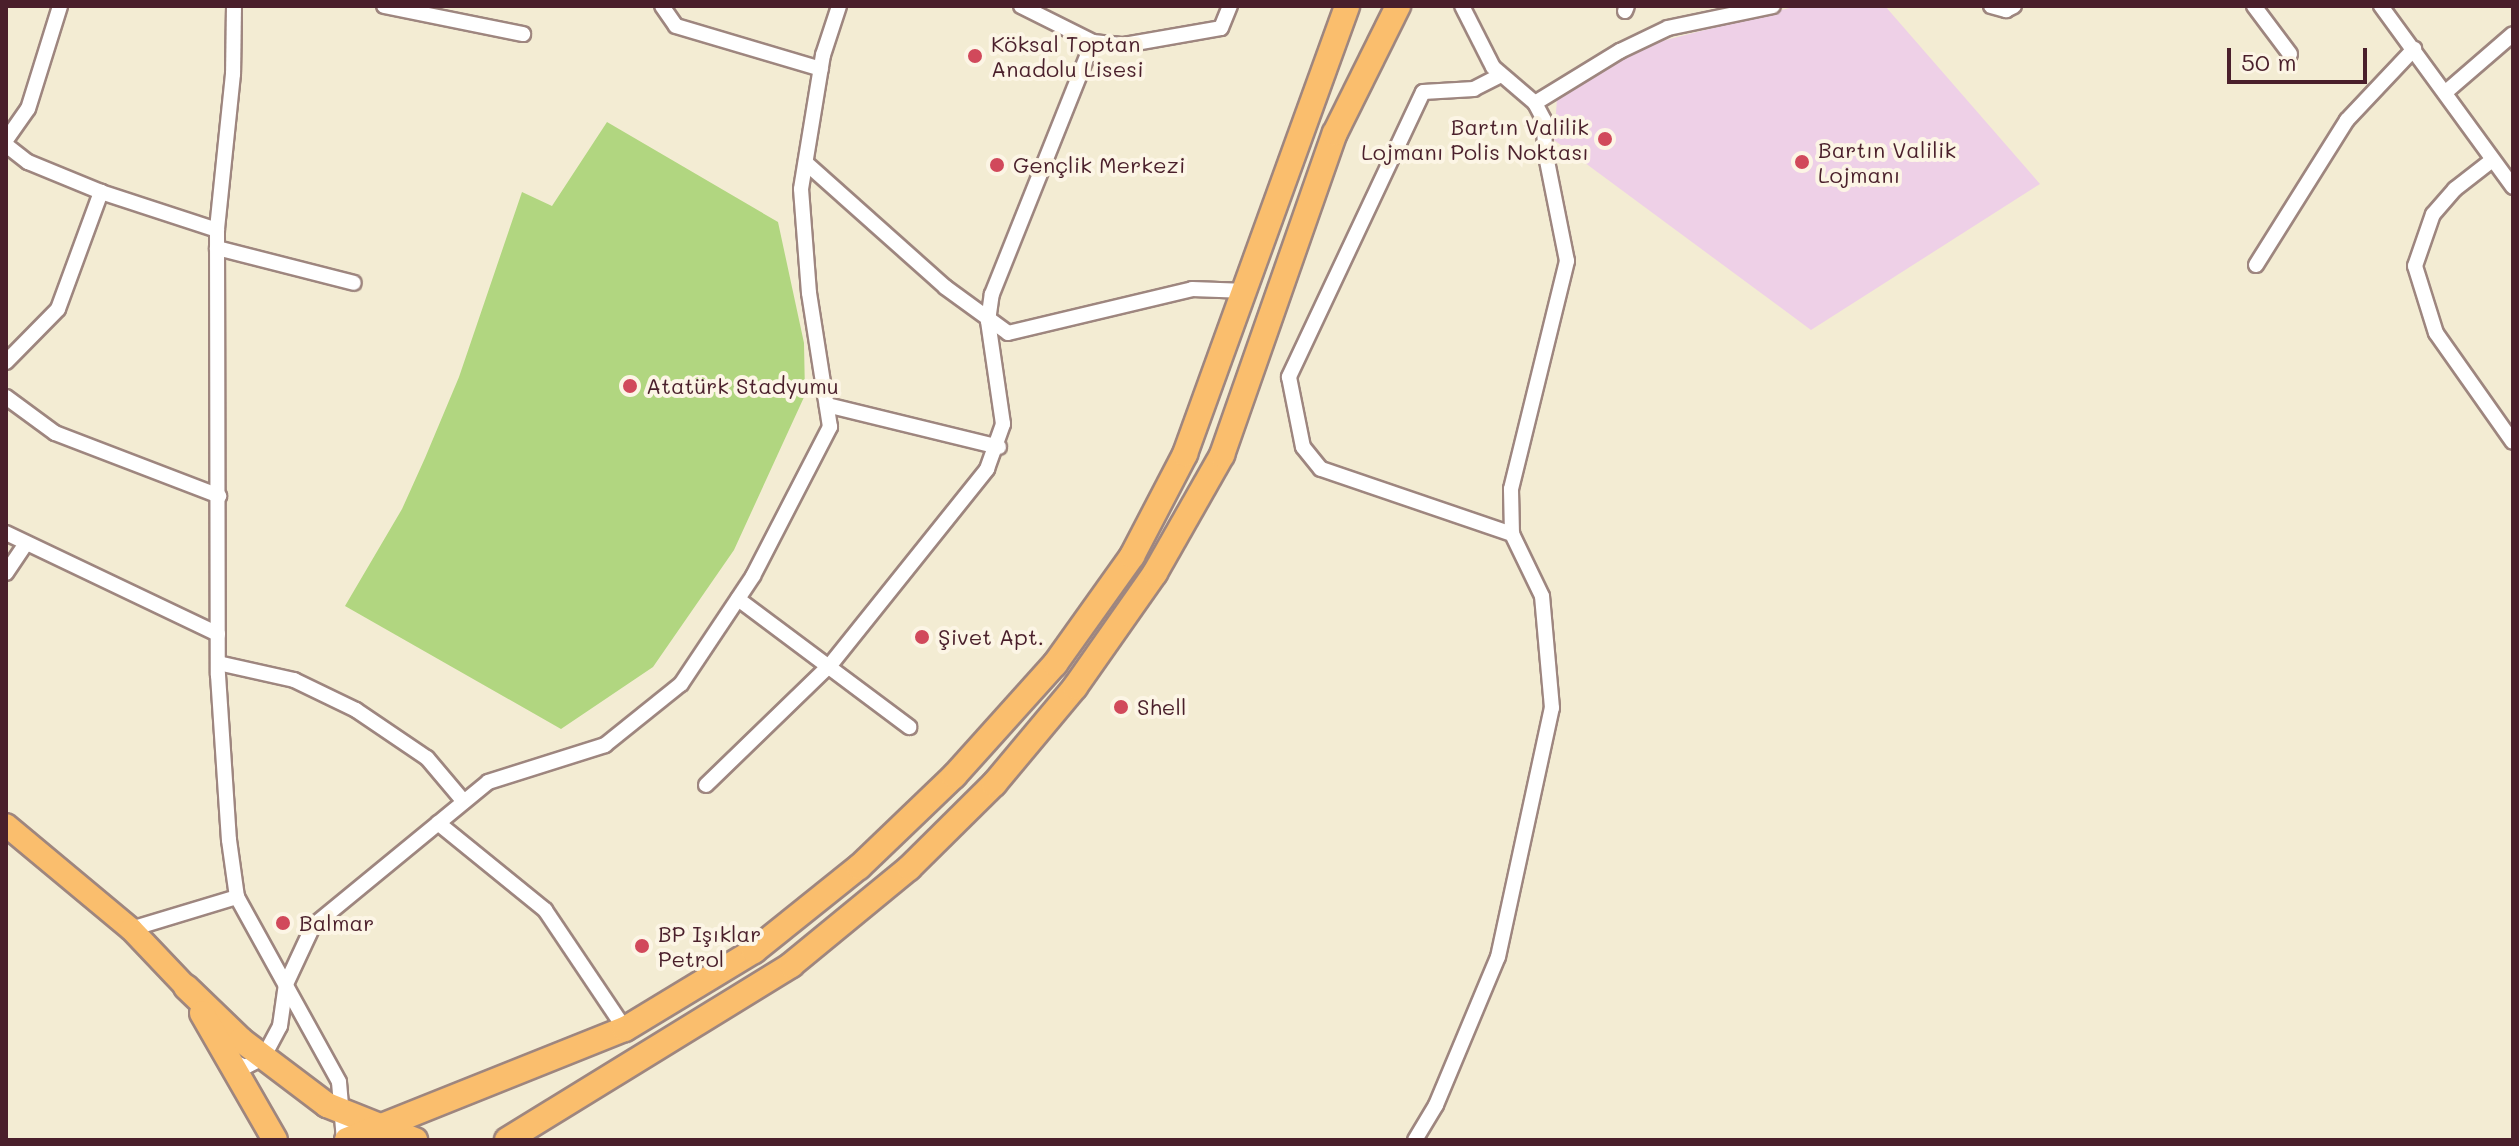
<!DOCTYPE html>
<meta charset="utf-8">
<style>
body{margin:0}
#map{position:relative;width:2519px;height:1146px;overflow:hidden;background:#f3ecd3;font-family:Mali,sans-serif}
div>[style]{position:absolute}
.built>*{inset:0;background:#eed0e7}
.green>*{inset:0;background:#b1d680}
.roads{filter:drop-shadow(2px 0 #9e867f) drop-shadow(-2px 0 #9e867f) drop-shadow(0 2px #9e867f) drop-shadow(0 -2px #9e867f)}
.minor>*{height:14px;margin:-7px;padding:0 7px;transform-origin:7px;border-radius:7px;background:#fff}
.primary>*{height:22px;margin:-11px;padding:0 11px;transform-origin:11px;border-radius:11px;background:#fabe6d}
.trunk>*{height:24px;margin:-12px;padding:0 12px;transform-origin:12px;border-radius:12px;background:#fabe6d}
.dots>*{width:22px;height:22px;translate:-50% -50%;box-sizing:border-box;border:4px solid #fcf5e5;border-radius:50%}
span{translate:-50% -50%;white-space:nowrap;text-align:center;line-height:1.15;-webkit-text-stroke:8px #fcf5e5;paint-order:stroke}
.poi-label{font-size:22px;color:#4a1f2b}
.left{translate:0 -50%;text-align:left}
.right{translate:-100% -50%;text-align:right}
.frame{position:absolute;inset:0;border:8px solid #4a1f2b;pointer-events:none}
.scale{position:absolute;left:2227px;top:48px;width:140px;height:36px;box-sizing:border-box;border:4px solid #4a1f2b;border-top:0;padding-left:10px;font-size:24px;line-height:28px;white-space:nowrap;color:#4a1f2b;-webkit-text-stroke:6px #fcf5e5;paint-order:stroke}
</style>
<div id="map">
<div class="built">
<div style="clip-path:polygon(1797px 6px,1885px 6px,2040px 184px,1811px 330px,1554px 140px,1557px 99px,1639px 47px)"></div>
</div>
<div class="green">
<div style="clip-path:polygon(607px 122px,778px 222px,804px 343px,805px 395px,734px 550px,653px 667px,561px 729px,345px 606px,402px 509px,425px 458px,459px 377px,522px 192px,552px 206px)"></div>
</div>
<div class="roads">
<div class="minor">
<div style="left:234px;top:6px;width:68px;rotate:90.8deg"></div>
<div style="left:233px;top:74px;width:157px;rotate:95.9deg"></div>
<div style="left:217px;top:230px;width:445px;rotate:89.9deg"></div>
<div style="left:218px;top:675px;width:165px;rotate:86.2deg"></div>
<div style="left:229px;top:840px;width:58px;rotate:82deg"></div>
<div style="left:237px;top:897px;width:211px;rotate:61.1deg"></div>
<div style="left:339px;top:1082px;width:58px;rotate:85.1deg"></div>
<div style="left:384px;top:6px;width:142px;rotate:11.4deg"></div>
<div style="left:662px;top:6px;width:24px;rotate:55deg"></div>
<div style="left:676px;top:26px;width:151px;rotate:16.5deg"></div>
<div style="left:1021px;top:6px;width:80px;rotate:26.6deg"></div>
<div style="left:1093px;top:42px;width:31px;rotate:6deg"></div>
<div style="left:1124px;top:45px;width:98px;rotate:-9.9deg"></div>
<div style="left:1221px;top:28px;width:24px;rotate:-68deg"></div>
<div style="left:1991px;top:6px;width:16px;rotate:15deg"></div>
<div style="left:2006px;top:10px;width:9px;rotate:-27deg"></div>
<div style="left:2254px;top:6px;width:60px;rotate:53.1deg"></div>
<div style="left:2381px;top:6px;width:224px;rotate:53.9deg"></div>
<div style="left:1625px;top:11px;width:5px;rotate:-68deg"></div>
<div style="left:1501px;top:75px;width:30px;rotate:153deg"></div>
<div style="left:1474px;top:89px;width:51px;rotate:176.6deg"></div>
<div style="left:1423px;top:92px;width:315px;rotate:115.2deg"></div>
<div style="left:1289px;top:377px;width:71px;rotate:78.7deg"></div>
<div style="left:1303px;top:447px;width:28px;rotate:51deg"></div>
<div style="left:1321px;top:469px;width:202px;rotate:18.8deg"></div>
<div style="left:2447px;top:91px;width:87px;rotate:-40.8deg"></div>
<div style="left:1535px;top:103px;width:100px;rotate:-31.5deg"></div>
<div style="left:1620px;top:51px;width:53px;rotate:-25.6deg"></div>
<div style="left:1668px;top:28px;width:107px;rotate:-11.8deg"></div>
<div style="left:6px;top:140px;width:38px;rotate:-55deg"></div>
<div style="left:28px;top:109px;width:108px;rotate:-72.7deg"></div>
<div style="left:6px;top:145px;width:28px;rotate:38deg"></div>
<div style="left:28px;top:162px;width:79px;rotate:22.3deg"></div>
<div style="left:101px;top:192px;width:122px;rotate:18.1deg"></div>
<div style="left:2491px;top:161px;width:46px;rotate:142.1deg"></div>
<div style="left:2455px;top:189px;width:33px;rotate:131deg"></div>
<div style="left:2433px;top:214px;width:55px;rotate:109.1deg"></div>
<div style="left:2415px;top:266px;width:70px;rotate:72.6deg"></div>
<div style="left:2436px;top:333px;width:133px;rotate:54.8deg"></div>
<div style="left:806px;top:163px;width:186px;rotate:41.7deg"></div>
<div style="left:945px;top:287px;width:78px;rotate:36.1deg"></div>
<div style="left:1008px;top:333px;width:189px;rotate:-13.4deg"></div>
<div style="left:1192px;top:289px;width:55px;rotate:2.1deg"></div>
<div style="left:217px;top:248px;width:141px;rotate:14.3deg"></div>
<div style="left:2256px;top:265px;width:171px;rotate:-57.9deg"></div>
<div style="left:2347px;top:120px;width:98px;rotate:-46.7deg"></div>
<div style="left:6px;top:362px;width:74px;rotate:-45.5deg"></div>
<div style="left:58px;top:309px;width:125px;rotate:-69.8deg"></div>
<div style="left:6px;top:397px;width:61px;rotate:36.3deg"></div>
<div style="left:55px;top:433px;width:176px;rotate:21deg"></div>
<div style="left:827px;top:405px;width:177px;rotate:13.7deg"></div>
<div style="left:6px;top:533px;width:235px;rotate:25.5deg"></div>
<div style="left:6px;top:573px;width:34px;rotate:-56deg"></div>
<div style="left:738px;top:599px;width:214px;rotate:36.8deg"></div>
<div style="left:218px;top:663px;width:78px;rotate:12.6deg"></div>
<div style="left:294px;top:680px;width:69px;rotate:25.8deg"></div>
<div style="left:356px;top:710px;width:86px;rotate:34.1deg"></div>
<div style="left:427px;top:758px;width:57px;rotate:49.9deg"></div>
<div style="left:706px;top:785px;width:174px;rotate:-44.1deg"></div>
<div style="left:831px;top:664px;width:250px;rotate:-51.3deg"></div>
<div style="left:987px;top:469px;width:48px;rotate:-70.4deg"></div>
<div style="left:1003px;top:424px;width:104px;rotate:-98.3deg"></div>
<div style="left:988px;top:321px;width:27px;rotate:-82deg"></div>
<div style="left:992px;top:294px;width:271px;rotate:-68.2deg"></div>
<div style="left:438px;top:823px;width:138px;rotate:39.1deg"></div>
<div style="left:545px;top:910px;width:143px;rotate:56.1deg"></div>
<div style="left:131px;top:929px;width:111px;rotate:-16.8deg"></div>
<div style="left:230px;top:1060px;width:17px;rotate:25deg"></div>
<div style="left:245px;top:1067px;width:20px;rotate:-27deg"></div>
<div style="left:263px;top:1058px;width:36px;rotate:-62deg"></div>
<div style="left:280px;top:1026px;width:42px;rotate:-81.9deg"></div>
<div style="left:286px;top:984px;width:64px;rotate:-65deg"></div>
<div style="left:313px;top:926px;width:227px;rotate:-39.4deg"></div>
<div style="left:488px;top:782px;width:123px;rotate:-17.5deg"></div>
<div style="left:605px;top:745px;width:97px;rotate:-38.8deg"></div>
<div style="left:681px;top:684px;width:130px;rotate:-56.3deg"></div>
<div style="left:753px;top:576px;width:168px;rotate:-62.7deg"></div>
<div style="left:830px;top:427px;width:136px;rotate:-98.9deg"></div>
<div style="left:809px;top:293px;width:104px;rotate:-94.4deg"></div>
<div style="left:801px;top:189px;width:136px;rotate:-80.7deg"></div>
<div style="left:823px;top:55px;width:52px;rotate:-71.9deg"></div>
<div style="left:1415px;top:1140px;width:41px;rotate:-59deg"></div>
<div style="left:1436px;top:1105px;width:160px;rotate:-67.3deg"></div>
<div style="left:1498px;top:957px;width:255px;rotate:-77.8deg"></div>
<div style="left:1552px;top:708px;width:112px;rotate:-95.1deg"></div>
<div style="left:1542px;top:596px;width:69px;rotate:-115.8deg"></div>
<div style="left:1512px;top:534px;width:45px;rotate:-91.3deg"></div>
<div style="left:1511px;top:489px;width:235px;rotate:-76.2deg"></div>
<div style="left:1567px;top:261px;width:112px;rotate:-101.3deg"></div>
<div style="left:1545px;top:151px;width:31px;rotate:-92deg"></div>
<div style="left:1544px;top:120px;width:19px;rotate:-118deg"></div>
<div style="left:1535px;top:103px;width:55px;rotate:-139.4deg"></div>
<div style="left:1493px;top:67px;width:68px;rotate:-116.9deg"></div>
</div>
<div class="primary">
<div style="left:6px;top:825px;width:163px;rotate:39.8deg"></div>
<div style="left:131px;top:929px;width:80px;rotate:46.5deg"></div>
</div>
<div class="trunk">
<div style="left:186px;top:987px;width:76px;rotate:43.9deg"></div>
<div style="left:241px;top:1040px;width:108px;rotate:37.1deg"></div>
<div style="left:327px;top:1105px;width:95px;rotate:21.7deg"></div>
<div style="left:202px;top:1013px;width:146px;rotate:60.1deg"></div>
<div style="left:347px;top:1140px;width:299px;rotate:-21.8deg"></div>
<div style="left:625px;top:1029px;width:151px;rotate:-31.2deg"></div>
<div style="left:754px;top:951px;width:134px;rotate:-38.7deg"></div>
<div style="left:859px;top:867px;width:132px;rotate:-43.8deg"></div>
<div style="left:954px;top:776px;width:151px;rotate:-48deg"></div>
<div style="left:1055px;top:664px;width:133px;rotate:-54.5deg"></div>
<div style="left:1132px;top:556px;width:115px;rotate:-62.5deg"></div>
<div style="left:1185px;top:454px;width:476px;rotate:-70.1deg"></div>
<div style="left:507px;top:1140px;width:334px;rotate:-31.6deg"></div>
<div style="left:791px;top:965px;width:153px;rotate:-39.4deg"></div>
<div style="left:909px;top:868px;width:120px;rotate:-44.7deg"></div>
<div style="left:994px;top:784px;width:126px;rotate:-50.1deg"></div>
<div style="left:1075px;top:687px;width:139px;rotate:-54.9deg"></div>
<div style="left:1155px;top:573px;width:136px;rotate:-60.4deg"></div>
<div style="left:1222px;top:455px;width:341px;rotate:-70.7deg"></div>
<div style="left:1335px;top:133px;width:142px;rotate:-63.6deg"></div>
</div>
</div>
<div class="dots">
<div style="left:975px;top:56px;background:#d1495b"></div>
<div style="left:1605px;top:139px;background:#d1495b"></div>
<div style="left:1802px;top:162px;background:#d1495b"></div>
<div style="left:997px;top:165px;background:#d1495b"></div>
<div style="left:630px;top:386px;background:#d1495b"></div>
<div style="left:922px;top:637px;background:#d1495b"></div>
<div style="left:1121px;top:707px;background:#d1495b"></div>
<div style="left:283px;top:923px;background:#d1495b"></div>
<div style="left:642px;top:946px;background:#d1495b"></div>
</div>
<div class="poi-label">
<span class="left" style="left:991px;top:56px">Köksal Toptan<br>Anadolu Lisesi</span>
<span class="right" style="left:1589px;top:139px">Bartın Valilik<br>Lojmanı Polis Noktası</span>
<span class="left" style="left:1818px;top:162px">Bartın Valilik<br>Lojmanı</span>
<span class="left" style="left:1013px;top:165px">Gençlik Merkezi</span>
<span class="left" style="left:646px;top:386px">Atatürk Stadyumu</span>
<span class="left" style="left:938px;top:637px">Şivet Apt.</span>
<span class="left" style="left:1137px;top:707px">Shell</span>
<span class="left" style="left:299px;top:923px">Balmar</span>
<span class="left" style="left:658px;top:946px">BP Işıklar<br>Petrol</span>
</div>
<div class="frame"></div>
<div class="scale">50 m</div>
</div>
